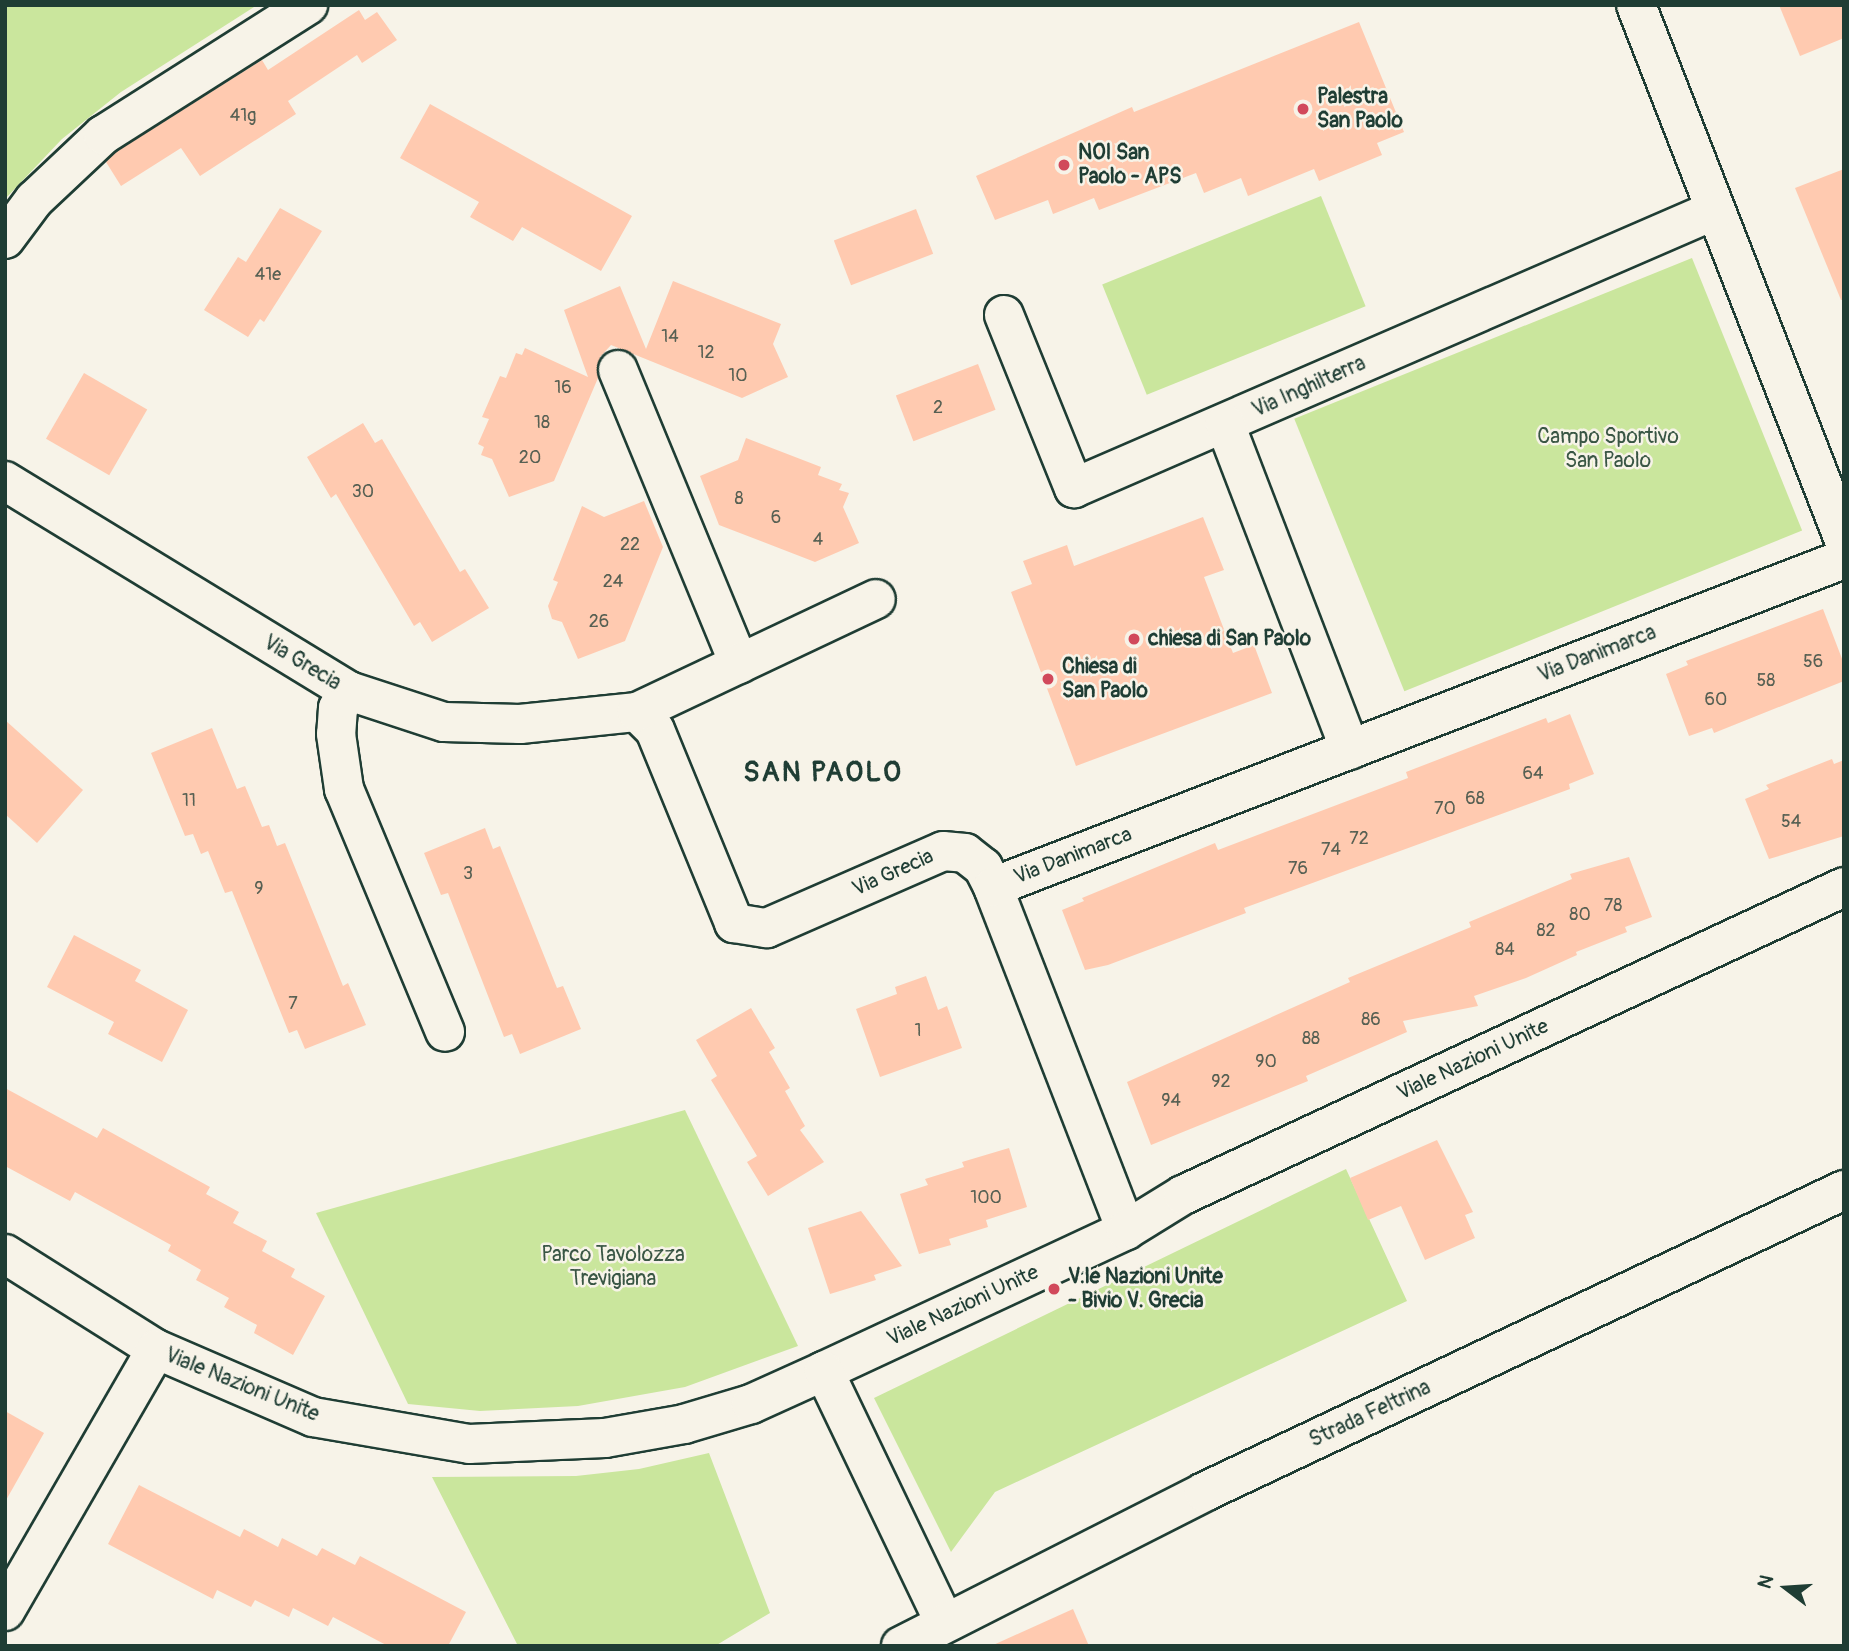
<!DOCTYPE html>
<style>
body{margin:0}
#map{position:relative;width:1849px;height:1651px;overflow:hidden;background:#f7f3e8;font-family:Pangolin,sans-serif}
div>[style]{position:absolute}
.green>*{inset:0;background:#cae69d;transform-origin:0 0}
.building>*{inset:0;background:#ffcab0;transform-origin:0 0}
.roads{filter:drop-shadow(2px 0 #1f3d34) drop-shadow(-2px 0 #1f3d34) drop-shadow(0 2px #1f3d34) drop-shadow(0 -2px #1f3d34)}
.street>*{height:38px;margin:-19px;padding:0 19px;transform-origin:19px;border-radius:19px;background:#f7f3e8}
.primary>*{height:38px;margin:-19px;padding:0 19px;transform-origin:19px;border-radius:19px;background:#f7f3e8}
.dots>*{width:19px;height:19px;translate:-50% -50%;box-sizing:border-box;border:4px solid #f7f3e8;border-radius:50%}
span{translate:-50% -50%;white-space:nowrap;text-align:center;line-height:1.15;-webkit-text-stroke:5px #f7f3e8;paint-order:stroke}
.number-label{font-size:18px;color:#576053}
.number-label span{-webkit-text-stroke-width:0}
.poi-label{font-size:21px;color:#1f3d34;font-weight:700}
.left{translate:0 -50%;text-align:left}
.street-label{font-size:21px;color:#1f3d34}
.park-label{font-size:21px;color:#395644}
.district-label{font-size:28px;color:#1f3d34;font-weight:700;letter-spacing:2px}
.frame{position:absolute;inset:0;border:7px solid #1f3d34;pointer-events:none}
.north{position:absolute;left:1751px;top:1553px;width:70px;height:70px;-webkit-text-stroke:5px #f7f3e8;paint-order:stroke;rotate:287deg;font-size:19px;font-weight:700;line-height:28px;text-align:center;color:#1f3d34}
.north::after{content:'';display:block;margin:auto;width:24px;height:32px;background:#1f3d34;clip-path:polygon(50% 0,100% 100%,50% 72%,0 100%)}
</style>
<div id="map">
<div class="green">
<div style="clip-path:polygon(5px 5px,257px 5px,121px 92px,62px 139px,5px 199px)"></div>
<div style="left:1321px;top:196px;width:119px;height:236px;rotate:68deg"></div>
<div style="left:1692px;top:258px;width:294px;height:429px;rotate:68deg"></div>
<div style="clip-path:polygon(685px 1110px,798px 1346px,685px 1387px,578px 1406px,480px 1411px,408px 1404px,316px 1213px)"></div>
<div style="clip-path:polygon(1346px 1169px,1407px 1301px,995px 1492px,951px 1552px,874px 1398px)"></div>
<div style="clip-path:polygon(709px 1453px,770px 1613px,715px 1646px,518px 1646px,432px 1477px,576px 1476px,639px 1469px)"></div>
</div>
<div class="building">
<div style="clip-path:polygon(1779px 5px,1844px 5px,1844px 38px,1800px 56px)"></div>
<div style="clip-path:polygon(359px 10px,365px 20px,377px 12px,397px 40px,362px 63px,357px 55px,288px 101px,296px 114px,200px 176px,181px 148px,121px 186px,106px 162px,116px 152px,262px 60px,268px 70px)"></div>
<div style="clip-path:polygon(1359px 22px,1404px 132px,1377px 143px,1382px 155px,1319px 181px,1314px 169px,1248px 196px,1241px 178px,1204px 193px,1196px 173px,1099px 210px,1094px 198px,1053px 214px,1048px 200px,995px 220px,976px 176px,1132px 107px,1134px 112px)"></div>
<div style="clip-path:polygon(430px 104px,632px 216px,601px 271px,522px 227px,513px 241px,470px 217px,479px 202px,400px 158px)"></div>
<div style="clip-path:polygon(1844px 169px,1844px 300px,1841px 300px,1795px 188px)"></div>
<div style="clip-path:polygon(280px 208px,322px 231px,264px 322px,260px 319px,248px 337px,204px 310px,238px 257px,246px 262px)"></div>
<div style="left:916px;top:209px;width:48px;height:88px;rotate:69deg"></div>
<div style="clip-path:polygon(673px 281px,781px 324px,773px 344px,788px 377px,742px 398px,611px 345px,600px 357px,598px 378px,554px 481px,509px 497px,492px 459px,481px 455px,484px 447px,478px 444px,489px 419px,482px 417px,500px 376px,506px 378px,516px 353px,522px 355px,525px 348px,588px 377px,564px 310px,620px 286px,646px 349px)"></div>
<div style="left:978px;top:364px;width:49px;height:88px;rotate:69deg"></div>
<div style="left:84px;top:373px;width:73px;height:76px;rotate:30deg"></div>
<div style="clip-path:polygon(363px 423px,375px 443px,382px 439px,460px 572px,465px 569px,489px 608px,432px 642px,420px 622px,414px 626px,336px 494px,331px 498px,307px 457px)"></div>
<div style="clip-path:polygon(746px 438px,821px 467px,818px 475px,842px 484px,839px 490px,849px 493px,843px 507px,859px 543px,815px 562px,719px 525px,700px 476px,738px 460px)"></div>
<div style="clip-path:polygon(644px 501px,663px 547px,625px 641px,578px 659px,562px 622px,552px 619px,548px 606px,558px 582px,553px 580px,582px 506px,604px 517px)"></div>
<div style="clip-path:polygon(1203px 517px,1224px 570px,1204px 577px,1233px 653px,1254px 645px,1272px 693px,1076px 766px,1011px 592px,1032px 584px,1023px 561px,1067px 545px,1074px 566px)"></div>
<div style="clip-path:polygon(1823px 609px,1844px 664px,1844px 681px,1714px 733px,1712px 728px,1689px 736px,1666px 674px,1688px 665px,1686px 661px)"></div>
<div style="clip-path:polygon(1570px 714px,1594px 774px,1569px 784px,1570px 789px,1244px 908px,1246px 913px,1108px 965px,1085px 970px,1062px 910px,1084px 901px,1082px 898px,1215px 843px,1218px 850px,1408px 778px,1406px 772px,1546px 718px,1548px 723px)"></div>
<div style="clip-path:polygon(5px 720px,83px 790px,37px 843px,5px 814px)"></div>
<div style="clip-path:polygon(212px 728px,237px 789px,245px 786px,262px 827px,269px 825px,277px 846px,285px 843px,343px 986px,348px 983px,366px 1025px,305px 1049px,297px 1030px,289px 1033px,232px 891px,225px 893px,208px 851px,201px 854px,193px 834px,185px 836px,151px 753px)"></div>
<div style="clip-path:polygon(1832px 759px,1834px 764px,1844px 760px,1844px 836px,1769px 859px,1745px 799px,1769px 789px,1766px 785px)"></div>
<div style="clip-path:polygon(485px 828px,493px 849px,500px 846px,557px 988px,563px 986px,581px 1029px,520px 1054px,512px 1034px,504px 1037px,448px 893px,441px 895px,424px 853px)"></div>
<div style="clip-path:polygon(1629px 857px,1652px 917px,1625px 927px,1627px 932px,1576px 952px,1577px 955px,1526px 978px,1474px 996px,1478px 1006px,1403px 1021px,1407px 1032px,1306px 1076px,1308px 1081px,1151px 1145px,1127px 1082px,1350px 982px,1348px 978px,1471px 927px,1469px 922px,1572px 879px,1570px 874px)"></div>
<div style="clip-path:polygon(74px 935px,141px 970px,135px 981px,188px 1010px,162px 1062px,108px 1034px,114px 1022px,47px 987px)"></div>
<div style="clip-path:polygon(926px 976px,938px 1010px,947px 1006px,962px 1048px,880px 1077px,856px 1009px,897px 994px,895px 987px)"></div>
<div style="clip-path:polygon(751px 1008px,775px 1048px,769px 1052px,790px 1088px,785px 1091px,805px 1126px,800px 1130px,824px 1162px,768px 1196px,747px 1162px,757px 1156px,711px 1080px,717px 1076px,696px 1040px)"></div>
<div style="clip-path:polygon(5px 1088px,97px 1138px,103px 1128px,210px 1187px,206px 1194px,239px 1212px,233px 1223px,267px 1241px,262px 1251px,295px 1269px,291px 1277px,325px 1296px,293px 1355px,254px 1333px,257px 1325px,224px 1307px,229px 1298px,196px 1280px,201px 1270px,168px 1251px,171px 1245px,75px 1192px,70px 1201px,5px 1166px)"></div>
<div style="clip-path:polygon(1437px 1140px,1473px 1212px,1465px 1215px,1475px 1238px,1425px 1260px,1401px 1206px,1368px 1220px,1350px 1178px)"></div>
<div style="clip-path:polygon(1009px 1148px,1027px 1207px,986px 1220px,988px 1227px,949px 1239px,951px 1245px,919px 1254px,900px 1194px,928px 1185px,925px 1179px,964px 1167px,962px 1162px)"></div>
<div style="clip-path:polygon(861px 1211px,902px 1266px,874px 1275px,876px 1280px,830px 1294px,808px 1228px)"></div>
<div style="clip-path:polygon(5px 1411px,44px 1433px,5px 1502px)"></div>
<div style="clip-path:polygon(139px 1485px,240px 1537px,244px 1529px,278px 1547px,282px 1538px,317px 1556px,322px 1548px,355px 1565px,360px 1556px,466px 1612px,448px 1646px,388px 1646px,333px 1617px,328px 1626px,293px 1608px,289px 1617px,255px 1600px,251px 1607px,217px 1590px,213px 1599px,108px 1544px)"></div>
<div style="clip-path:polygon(1073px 1609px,1089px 1646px,991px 1646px)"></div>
</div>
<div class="roads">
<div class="street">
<div style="left:1636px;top:5px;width:574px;rotate:68.75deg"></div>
<div style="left:5px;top:239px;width:49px;rotate:-53.4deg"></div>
<div style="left:34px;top:200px;width:95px;rotate:-43.3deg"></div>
<div style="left:103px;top:135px;width:243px;rotate:-32.4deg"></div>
<div style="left:1004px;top:315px;width:187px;rotate:68deg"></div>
<div style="left:1074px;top:488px;width:699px;rotate:-23.45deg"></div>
<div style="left:618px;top:370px;width:318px;rotate:67.6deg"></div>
<div style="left:1225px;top:424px;width:349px;rotate:69deg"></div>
<div style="left:5px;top:481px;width:403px;rotate:31.4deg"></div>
<div style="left:349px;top:691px;width:100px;rotate:18.1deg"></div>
<div style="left:444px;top:722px;width:76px;rotate:1.5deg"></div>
<div style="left:520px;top:724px;width:118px;rotate:-5.9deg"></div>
<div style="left:637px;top:712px;width:25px;rotate:45deg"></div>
<div style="left:655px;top:730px;width:209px;rotate:67.7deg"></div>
<div style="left:734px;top:923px;width:33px;rotate:9deg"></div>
<div style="left:767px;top:928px;width:192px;rotate:-23.6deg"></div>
<div style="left:943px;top:851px;width:22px;rotate:5deg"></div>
<div style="left:965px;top:853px;width:23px;rotate:38deg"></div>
<div style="left:983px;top:867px;width:22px;rotate:63deg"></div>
<div style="left:993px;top:887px;width:368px;rotate:68.8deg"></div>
<div style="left:349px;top:691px;width:20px;rotate:123deg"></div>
<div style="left:338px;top:708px;width:26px;rotate:94deg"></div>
<div style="left:336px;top:734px;width:56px;rotate:81.7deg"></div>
<div style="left:344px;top:789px;width:263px;rotate:67.4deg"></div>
<div style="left:637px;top:712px;width:264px;rotate:-25.3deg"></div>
<div style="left:993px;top:887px;width:912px;rotate:-21.08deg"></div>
<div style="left:5px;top:1254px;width:178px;rotate:32.2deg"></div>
<div style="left:156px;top:1349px;width:171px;rotate:23.4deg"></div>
<div style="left:313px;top:1417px;width:158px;rotate:9.8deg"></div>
<div style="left:469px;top:1444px;width:136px;rotate:-2.5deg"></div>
<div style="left:605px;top:1438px;width:80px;rotate:-10deg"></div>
<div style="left:684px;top:1424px;width:70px;rotate:-16.6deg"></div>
<div style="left:751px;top:1404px;width:80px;rotate:-24.3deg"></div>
<div style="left:824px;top:1371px;width:333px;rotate:-25deg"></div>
<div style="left:1126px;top:1230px;width:67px;rotate:-31.6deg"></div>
<div style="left:1183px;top:1195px;width:729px;rotate:-24.98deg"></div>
<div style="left:824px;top:1371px;width:278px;rotate:64.4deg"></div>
<div style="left:5px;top:1611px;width:302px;rotate:-60deg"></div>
</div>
<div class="primary">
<div style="left:901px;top:1646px;width:340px;rotate:-26.9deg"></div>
<div style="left:1204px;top:1492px;width:708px;rotate:-25.26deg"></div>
</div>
</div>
<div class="dots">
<div style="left:1303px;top:109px;background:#d1495b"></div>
<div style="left:1064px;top:165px;background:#d1495b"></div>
<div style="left:1134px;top:639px;background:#d1495b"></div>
<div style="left:1048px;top:679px;background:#d1495b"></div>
<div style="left:1054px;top:1289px;background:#d1495b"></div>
</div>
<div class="number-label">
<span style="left:243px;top:116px">41g</span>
<span style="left:268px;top:275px">41e</span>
<span style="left:670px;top:337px">14</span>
<span style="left:706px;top:353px">12</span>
<span style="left:738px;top:376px">10</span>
<span style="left:563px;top:388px">16</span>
<span style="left:938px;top:408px">2</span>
<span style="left:542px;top:423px">18</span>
<span style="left:530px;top:458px">20</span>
<span style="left:363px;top:492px">30</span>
<span style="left:739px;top:499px">8</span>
<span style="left:776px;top:518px">6</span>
<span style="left:818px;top:540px">4</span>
<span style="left:630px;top:545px">22</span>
<span style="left:613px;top:582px">24</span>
<span style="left:599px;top:622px">26</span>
<span style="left:1813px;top:662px">56</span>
<span style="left:1766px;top:681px">58</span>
<span style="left:1716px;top:700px">60</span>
<span style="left:1533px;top:774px">64</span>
<span style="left:1475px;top:799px">68</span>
<span style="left:189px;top:801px">11</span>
<span style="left:1445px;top:809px">70</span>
<span style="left:1791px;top:822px">54</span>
<span style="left:1359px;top:839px">72</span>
<span style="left:1331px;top:850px">74</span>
<span style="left:1298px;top:869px">76</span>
<span style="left:468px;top:874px">3</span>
<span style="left:259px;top:889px">9</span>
<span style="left:1613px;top:906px">78</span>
<span style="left:1580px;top:915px">80</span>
<span style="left:1546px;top:931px">82</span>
<span style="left:1505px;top:950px">84</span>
<span style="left:293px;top:1004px">7</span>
<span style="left:1371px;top:1020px">86</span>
<span style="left:918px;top:1031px">1</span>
<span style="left:1311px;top:1039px">88</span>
<span style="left:1266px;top:1062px">90</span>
<span style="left:1221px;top:1082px">92</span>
<span style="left:1171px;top:1101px">94</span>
<span style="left:986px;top:1198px">100</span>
</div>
<div class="poi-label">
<span class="left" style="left:1317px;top:109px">Palestra<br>San Paolo</span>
<span class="left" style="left:1078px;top:165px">NOI San<br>Paolo - APS</span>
<span class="left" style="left:1148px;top:639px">chiesa di San Paolo</span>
<span class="left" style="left:1062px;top:679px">Chiesa di<br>San Paolo</span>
<span class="left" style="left:1068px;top:1289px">V.le Nazioni Unite<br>- Bivio V. Grecia</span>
</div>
<div class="street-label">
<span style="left:1309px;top:387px;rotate:-24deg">Via Inghilterra</span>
<span style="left:1597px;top:654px;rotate:-21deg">Via Danimarca</span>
<span style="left:302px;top:663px;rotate:31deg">Via Grecia</span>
<span style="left:1073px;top:856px;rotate:-21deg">Via Danimarca</span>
<span style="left:893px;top:873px;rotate:-24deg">Via Grecia</span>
<span style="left:1473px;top:1060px;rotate:-25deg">Viale Nazioni Unite</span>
<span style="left:963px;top:1306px;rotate:-25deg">Viale Nazioni Unite</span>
<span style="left:242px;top:1385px;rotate:22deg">Viale Nazioni Unite</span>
<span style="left:1370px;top:1414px;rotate:-25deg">Strada Feltrina</span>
</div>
<div class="park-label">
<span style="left:1608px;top:449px">Campo Sportivo<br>San Paolo</span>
<span style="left:613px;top:1267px">Parco Tavolozza<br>Trevigiana</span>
</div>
<div class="district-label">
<span style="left:823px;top:773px">SAN PAOLO</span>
</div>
<div class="frame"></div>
<div class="north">N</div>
</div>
